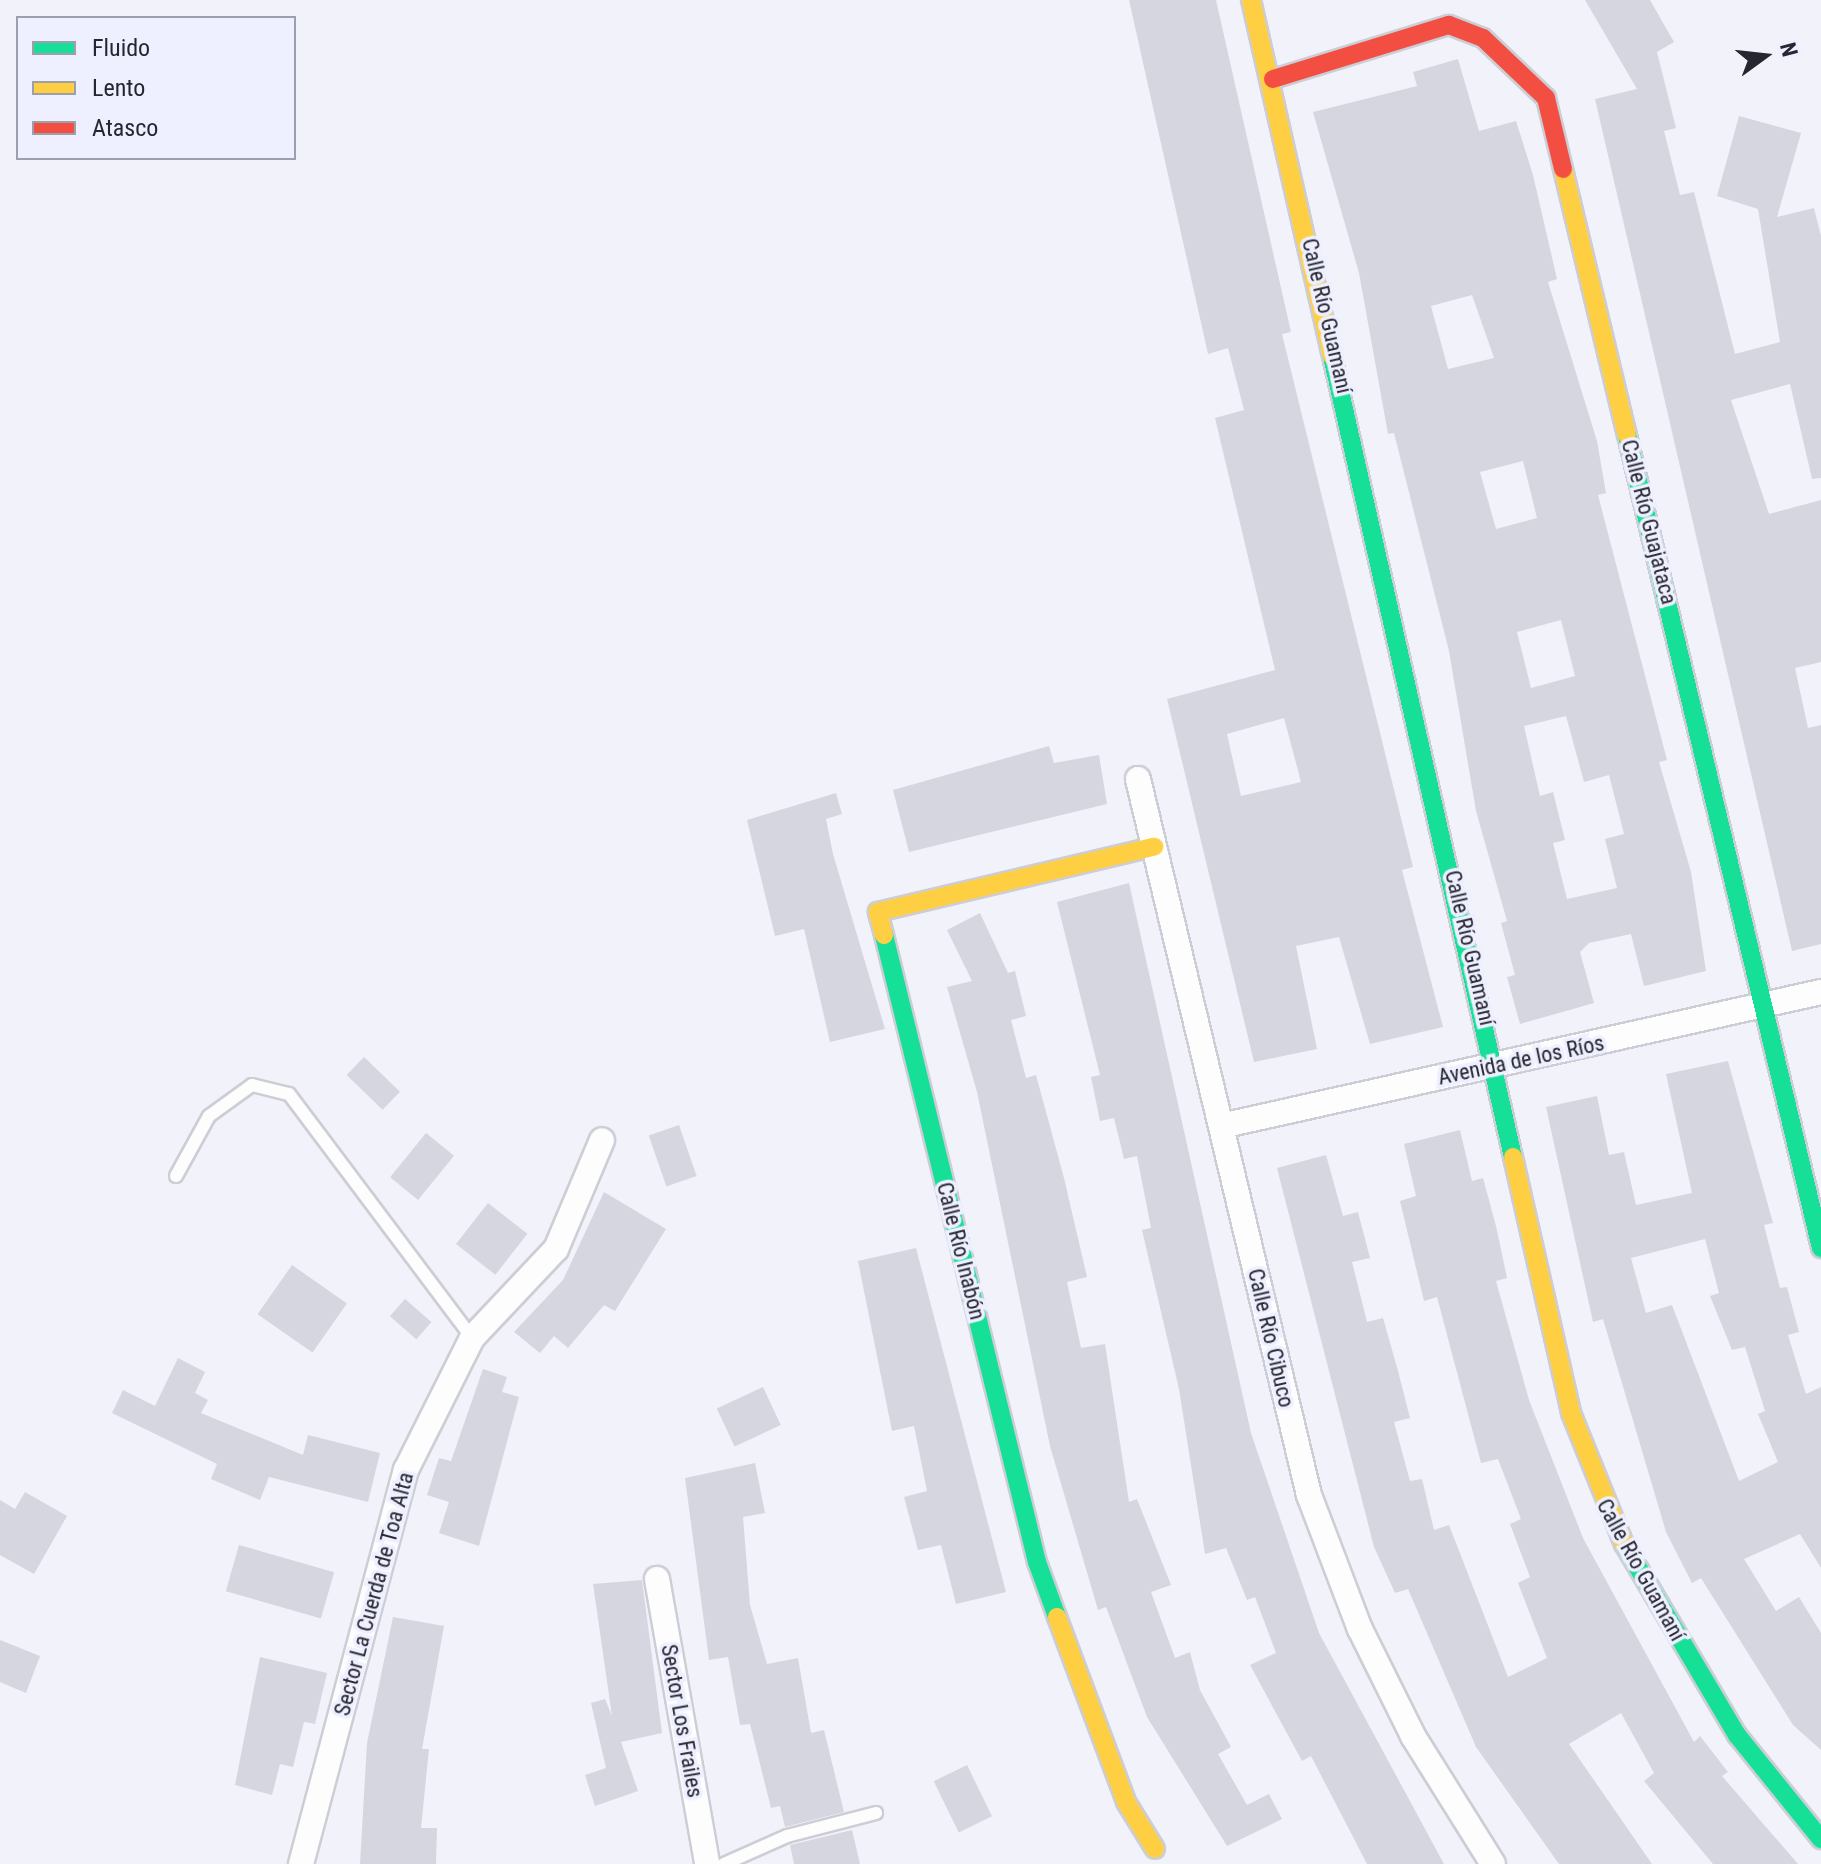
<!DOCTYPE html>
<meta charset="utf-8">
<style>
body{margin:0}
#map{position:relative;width:1821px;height:1864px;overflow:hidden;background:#f2f2fb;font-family:"Roboto Condensed",sans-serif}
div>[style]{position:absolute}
.building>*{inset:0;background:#d6d6e0;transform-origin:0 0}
.roads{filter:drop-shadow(2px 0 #cdcdd6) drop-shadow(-2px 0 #cdcdd6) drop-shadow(0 2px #cdcdd6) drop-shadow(0 -2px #cdcdd6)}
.lane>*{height:12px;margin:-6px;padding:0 6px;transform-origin:6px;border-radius:6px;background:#fdfdfe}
.street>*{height:24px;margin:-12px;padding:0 12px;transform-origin:12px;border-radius:12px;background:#fdfdfe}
.fast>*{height:18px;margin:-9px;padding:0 9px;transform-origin:9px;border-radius:9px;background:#16e098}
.slow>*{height:18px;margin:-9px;padding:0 9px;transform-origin:9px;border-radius:9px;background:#ffcf43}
.jam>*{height:18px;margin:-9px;padding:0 9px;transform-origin:9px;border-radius:9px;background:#f24e42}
span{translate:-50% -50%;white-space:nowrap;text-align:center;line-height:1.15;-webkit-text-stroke:7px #eeefff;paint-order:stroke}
.street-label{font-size:22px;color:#25262f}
.legend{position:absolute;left:16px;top:16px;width:280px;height:144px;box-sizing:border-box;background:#eeefff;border:2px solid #9e9fac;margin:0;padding:10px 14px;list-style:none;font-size:24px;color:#25262f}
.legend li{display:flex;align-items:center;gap:16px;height:40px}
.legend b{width:40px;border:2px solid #9e9fac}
.north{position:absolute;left:1725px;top:16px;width:80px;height:80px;-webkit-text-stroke:6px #eeefff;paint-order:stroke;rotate:75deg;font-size:22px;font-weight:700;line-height:32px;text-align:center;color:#25262f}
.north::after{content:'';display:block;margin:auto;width:28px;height:36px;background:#25262f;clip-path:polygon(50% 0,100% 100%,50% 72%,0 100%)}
</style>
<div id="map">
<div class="building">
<div style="clip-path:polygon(evenodd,1129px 0,1216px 0,1291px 332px,1282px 334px,1413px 867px,1402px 870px,1443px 1027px,1370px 1044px,1339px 937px,1296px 946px,1317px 1049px,1254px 1062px,1167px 699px,1275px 670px,1215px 418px,1244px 410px,1228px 348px,1208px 354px,1129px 0,1284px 718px,1301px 782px,1241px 796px,1227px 734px,1284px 718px)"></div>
<div style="clip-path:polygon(1585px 0,1650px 0,1674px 42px,1657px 52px,1676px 128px,1664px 131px,1680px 195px,1694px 192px,1735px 354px,1780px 342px,1758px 209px,1717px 196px,1739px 116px,1801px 133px,1777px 217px,1814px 208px,1821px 236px,1821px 478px,1812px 479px,1790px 384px,1731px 400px,1769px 514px,1821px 500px,1821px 662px,1795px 668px,1808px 728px,1821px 725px,1821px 944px,1792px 951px,1595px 99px,1637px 89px)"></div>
<div style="clip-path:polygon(evenodd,1458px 59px,1479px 131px,1516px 121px,1533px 175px,1557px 279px,1548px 282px,1597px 441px,1606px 493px,1598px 495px,1667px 760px,1659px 762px,1691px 872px,1706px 971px,1644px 986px,1631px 934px,1589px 943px,1580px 952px,1594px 1003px,1520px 1024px,1507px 977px,1515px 975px,1501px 923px,1507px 921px,1476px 811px,1449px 651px,1394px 433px,1388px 434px,1359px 273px,1313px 112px,1417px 86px,1413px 72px,1458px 59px,1472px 295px,1494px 358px,1448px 369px,1431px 306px,1472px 295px,1458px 59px,1523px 461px,1537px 518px,1496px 529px,1480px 472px,1523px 461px,1458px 59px,1561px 620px,1575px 676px,1531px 688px,1517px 632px,1561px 620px,1458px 59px,1566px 716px,1584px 782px,1609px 775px,1624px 834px,1605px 839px,1617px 888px,1567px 899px,1553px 843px,1565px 840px,1553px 792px,1540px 796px,1524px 726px,1566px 716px)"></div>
<div style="clip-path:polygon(1049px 746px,1054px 763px,1099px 755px,1107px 804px,909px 852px,893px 790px)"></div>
<div style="clip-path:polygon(836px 793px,842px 814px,826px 819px,833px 854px,885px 1029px,830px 1042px,804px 929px,775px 936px,747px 820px)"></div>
<div style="clip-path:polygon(1129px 883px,1251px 1433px,1319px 1633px,1444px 1864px,1367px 1864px,1311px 1756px,1302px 1761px,1250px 1665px,1276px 1653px,1255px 1597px,1247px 1600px,1226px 1548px,1205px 1554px,1179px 1389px,1142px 1230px,1151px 1228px,1137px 1156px,1124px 1159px,1114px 1118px,1100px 1121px,1091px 1077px,1100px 1075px,1057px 902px)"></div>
<div style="clip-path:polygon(980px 913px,1008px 973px,1015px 971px,1026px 1016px,1011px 1020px,1026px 1078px,1036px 1075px,1064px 1178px,1087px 1277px,1067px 1282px,1081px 1348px,1105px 1344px,1129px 1502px,1137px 1499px,1171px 1585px,1151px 1592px,1175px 1658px,1190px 1652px,1200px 1690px,1231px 1747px,1218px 1754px,1247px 1805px,1269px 1794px,1282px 1819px,1227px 1846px,1147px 1717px,1106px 1607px,1098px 1610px,1050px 1446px,977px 1092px,947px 987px,972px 981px,947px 930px)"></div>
<div style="left:364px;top:1057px;width:50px;height:25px;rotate:44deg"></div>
<div style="clip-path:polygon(evenodd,1728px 1061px,1773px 1223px,1764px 1225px,1780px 1288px,1787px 1287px,1799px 1332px,1788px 1335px,1806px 1394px,1821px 1387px,1821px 1568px,1800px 1534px,1744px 1559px,1776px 1611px,1799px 1597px,1821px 1633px,1821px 1750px,1793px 1725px,1701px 1578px,1692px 1583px,1666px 1532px,1603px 1319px,1593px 1322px,1546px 1107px,1597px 1096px,1609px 1155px,1624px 1152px,1636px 1205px,1692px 1193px,1666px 1074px,1728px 1061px,1705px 1239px,1719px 1293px,1710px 1296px,1732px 1350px,1745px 1347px,1765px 1411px,1758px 1414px,1778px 1462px,1739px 1481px,1672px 1305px,1646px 1313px,1631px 1258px,1705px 1239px)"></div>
<div style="left:679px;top:1125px;width:54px;height:32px;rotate:71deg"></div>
<div style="clip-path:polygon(1460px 1130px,1472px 1181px,1483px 1178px,1496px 1226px,1507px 1278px,1496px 1281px,1529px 1400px,1583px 1538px,1694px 1742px,1700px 1736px,1728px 1772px,1722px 1776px,1798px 1864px,1713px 1864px,1644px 1781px,1654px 1773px,1621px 1713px,1569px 1744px,1652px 1864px,1559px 1864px,1476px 1747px,1408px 1589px,1395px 1593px,1374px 1547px,1277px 1168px,1326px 1155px,1343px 1216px,1358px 1212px,1370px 1258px,1352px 1262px,1367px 1322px,1383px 1318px,1398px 1371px,1410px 1418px,1394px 1422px,1410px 1481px,1422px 1479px,1434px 1530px,1449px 1525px,1508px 1677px,1547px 1658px,1518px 1583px,1530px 1577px,1510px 1524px,1521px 1519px,1498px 1459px,1481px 1463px,1437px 1297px,1424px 1301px,1400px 1201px,1416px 1196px,1404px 1144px)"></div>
<div style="left:426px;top:1133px;width:36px;height:57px;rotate:39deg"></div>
<div style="clip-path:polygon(604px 1192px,666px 1229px,615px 1311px,604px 1305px,568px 1348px,554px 1336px,540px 1353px,514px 1332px,563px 1280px)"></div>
<div style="left:488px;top:1203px;width:50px;height:52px;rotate:38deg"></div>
<div style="clip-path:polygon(916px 1248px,1006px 1592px,956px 1604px,941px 1545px,918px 1550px,904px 1497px,927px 1491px,914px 1426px,892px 1431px,858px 1261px)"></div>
<div style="left:292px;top:1265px;width:67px;height:60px;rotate:35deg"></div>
<div style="left:405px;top:1299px;width:35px;height:23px;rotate:41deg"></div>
<div style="clip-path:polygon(178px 1358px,205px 1372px,195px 1393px,208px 1400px,201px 1413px,303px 1455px,308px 1435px,380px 1453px,368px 1502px,269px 1477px,260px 1500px,211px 1479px,217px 1464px,112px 1413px,123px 1390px,155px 1406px)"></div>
<div style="clip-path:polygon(483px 1369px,507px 1377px,502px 1392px,519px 1397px,479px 1546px,439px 1533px,449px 1502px,427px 1495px,439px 1458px,451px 1461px)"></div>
<div style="left:763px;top:1387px;width:42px;height:51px;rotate:65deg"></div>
<div style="clip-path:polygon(755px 1463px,765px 1513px,743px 1517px,750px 1605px,767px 1664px,798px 1658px,811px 1733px,824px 1730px,844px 1812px,785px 1827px,780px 1806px,771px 1808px,750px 1724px,740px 1725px,728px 1657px,709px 1660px,685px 1478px)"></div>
<div style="clip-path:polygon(25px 1492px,67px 1516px,34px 1574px,0 1555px,0 1500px,15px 1509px)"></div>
<div style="left:239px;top:1545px;width:99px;height:48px;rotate:16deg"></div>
<div style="clip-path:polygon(642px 1580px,662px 1733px,621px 1742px,638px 1791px,595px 1806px,585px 1775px,606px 1768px,591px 1703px,605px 1699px,612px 1716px,593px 1584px)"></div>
<div style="clip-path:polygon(393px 1617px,444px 1626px,422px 1749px,429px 1749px,421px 1828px,437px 1828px,436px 1864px,360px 1864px,367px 1743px)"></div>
<div style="clip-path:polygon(0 1640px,40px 1656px,26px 1693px,0 1682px)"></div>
<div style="clip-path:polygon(260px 1657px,327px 1673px,315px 1724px,304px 1722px,293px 1767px,280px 1764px,272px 1795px,235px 1785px)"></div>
<div style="left:967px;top:1765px;width:57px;height:37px;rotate:64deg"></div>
<div style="clip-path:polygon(852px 1830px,860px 1864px,794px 1864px,790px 1845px)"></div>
</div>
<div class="roads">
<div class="lane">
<div style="left:176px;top:1176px;width:68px;rotate:-61.2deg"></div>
<div style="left:209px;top:1116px;width:53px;rotate:-35.8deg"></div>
<div style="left:252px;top:1085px;width:38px;rotate:14deg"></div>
<div style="left:289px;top:1094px;width:305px;rotate:53.1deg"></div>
<div style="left:724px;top:1864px;width:69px;rotate:-24deg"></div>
<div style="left:787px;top:1836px;width:92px;rotate:-14.5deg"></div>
</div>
<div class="street">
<div style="left:1138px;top:779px;width:736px;rotate:76.57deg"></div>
<div style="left:1309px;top:1495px;width:143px;rotate:69.2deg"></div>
<div style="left:1360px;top:1629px;width:119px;rotate:63.6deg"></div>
<div style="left:1413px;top:1736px;width:151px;rotate:58deg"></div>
<div style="left:1221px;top:1126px;width:615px;rotate:-12.59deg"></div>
<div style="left:657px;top:1579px;width:289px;rotate:80deg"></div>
<div style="left:301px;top:1864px;width:408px;rotate:-75.1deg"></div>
<div style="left:406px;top:1470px;width:148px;rotate:-63.4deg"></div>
<div style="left:472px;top:1338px;width:122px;rotate:-46.7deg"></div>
<div style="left:556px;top:1249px;width:118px;rotate:-67.1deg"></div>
</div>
<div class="fast">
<div style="left:1332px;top:356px;width:821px;rotate:77.27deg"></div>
<div style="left:1627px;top:435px;width:836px;rotate:76.58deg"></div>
<div style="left:884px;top:935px;width:645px;rotate:76.29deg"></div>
<div style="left:1037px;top:1562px;width:59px;rotate:70deg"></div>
<div style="left:1624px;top:1544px;width:222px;rotate:59.4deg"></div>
<div style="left:1737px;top:1735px;width:134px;rotate:51.1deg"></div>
</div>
<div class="slow">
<div style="left:1251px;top:0;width:365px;rotate:77.2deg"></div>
<div style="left:1563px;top:169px;width:274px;rotate:76.5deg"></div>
<div style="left:884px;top:935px;width:24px;rotate:-105deg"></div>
<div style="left:878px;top:912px;width:284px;rotate:-13.3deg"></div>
<div style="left:1513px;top:1157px;width:262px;rotate:77.2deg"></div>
<div style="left:1571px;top:1413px;width:141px;rotate:68deg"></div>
<div style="left:1057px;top:1617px;width:197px;rotate:69.5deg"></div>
<div style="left:1126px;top:1802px;width:55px;rotate:58.3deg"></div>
</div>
<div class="jam">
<div style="left:1273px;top:79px;width:184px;rotate:-17.1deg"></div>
<div style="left:1449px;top:25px;width:36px;rotate:21deg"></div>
<div style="left:1483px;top:38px;width:87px;rotate:43.6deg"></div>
<div style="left:1546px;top:98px;width:73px;rotate:76.5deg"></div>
</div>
</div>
<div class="street-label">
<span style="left:1327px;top:316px;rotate:77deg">Calle Río Guamaní</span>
<span style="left:1649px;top:522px;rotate:76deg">Calle Río Guajataca</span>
<span style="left:1470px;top:948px;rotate:77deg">Calle Río Guamaní</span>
<span style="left:1521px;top:1060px;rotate:-12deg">Avenida de los Ríos</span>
<span style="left:961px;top:1251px;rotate:76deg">Calle Río Inabón</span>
<span style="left:1271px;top:1338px;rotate:77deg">Calle Río Cibuco</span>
<span style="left:1641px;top:1570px;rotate:61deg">Calle Río Guamaní</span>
<span style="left:374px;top:1594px;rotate:-75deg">Sector La Cuerda de Toa Alta</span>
<span style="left:682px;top:1721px;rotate:80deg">Sector Los Frailes</span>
</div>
<ul class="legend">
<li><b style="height:10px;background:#16e098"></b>Fluido</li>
<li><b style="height:10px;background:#ffcf43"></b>Lento</li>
<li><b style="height:10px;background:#f24e42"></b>Atasco</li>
</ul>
<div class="north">N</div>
</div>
